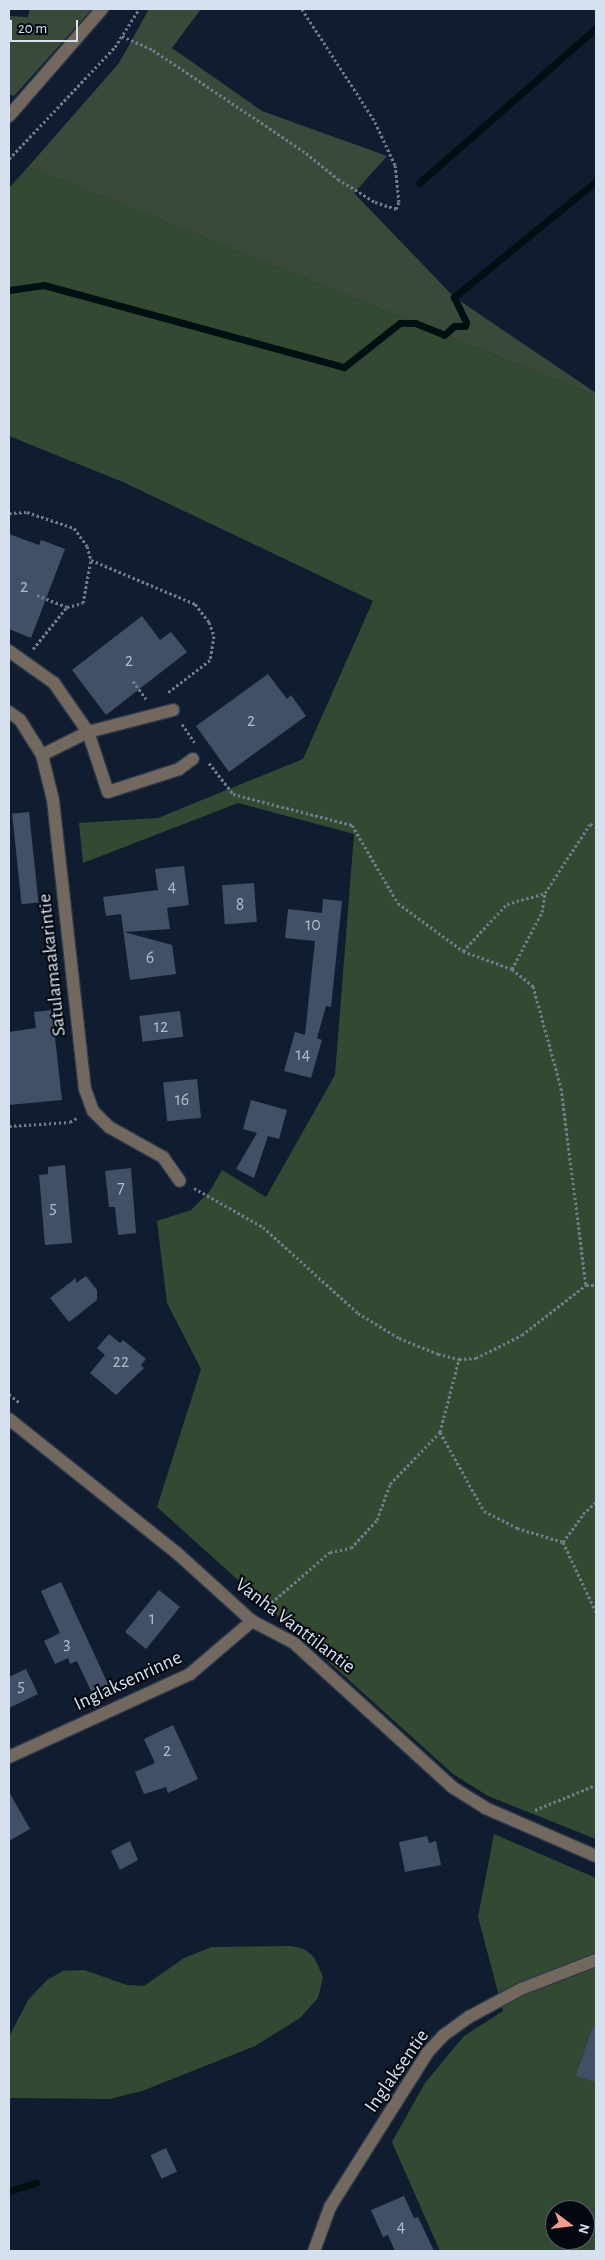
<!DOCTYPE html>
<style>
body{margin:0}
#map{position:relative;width:605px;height:2260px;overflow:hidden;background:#101d31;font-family:"Alegreya Sans",sans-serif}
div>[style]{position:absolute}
.green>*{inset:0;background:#3b493a}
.forest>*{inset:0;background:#334a32}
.stream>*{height:7px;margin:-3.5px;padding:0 3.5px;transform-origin:3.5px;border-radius:3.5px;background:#000f11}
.building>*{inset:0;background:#415067;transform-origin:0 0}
.path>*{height:3px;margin-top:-1.5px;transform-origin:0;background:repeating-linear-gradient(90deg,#717c8d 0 2.5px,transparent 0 5px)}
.roads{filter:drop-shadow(1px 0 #2c384b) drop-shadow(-1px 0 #2c384b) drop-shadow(0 1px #2c384b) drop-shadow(0 -1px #2c384b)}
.minor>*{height:12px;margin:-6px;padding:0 6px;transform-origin:6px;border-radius:6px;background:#72685e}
span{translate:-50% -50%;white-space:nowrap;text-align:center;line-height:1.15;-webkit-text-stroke:4px #030810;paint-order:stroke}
.number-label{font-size:18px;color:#b2bccc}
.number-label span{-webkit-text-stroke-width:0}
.street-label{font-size:20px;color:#d7e0ee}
.frame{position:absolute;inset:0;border:10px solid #d7e0ee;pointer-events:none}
.north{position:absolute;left:545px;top:2200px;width:50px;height:50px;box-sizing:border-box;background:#030810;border:1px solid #585e69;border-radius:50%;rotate:105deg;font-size:14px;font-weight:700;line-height:20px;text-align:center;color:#d7e0ee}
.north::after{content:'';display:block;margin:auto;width:18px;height:22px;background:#f59c91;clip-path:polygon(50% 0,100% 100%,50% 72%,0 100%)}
.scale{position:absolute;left:10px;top:20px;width:68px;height:22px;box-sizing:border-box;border:2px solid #d7e0ee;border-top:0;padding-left:6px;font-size:15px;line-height:18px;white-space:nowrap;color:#d7e0ee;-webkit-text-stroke:4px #030810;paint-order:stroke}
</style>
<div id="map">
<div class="green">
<div style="clip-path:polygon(30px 9px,92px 9px,14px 96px,9px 94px,9px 16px,28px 17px)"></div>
<div style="clip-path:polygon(149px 9px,201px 9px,172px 48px,262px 111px,387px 156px,354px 193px,454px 297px,596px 393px,596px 396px,28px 167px,119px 63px)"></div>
</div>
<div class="forest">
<div style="clip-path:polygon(28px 167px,596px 396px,596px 1839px,488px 1796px,453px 1774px,157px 1507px,201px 1369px,167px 1303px,157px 1221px,191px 1210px,210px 1191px,222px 1170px,266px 1197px,335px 1075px,354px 834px,238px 803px,83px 863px,79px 823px,158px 818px,303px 759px,373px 601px,123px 482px,9px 436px,9px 188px)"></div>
<div style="clip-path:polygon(evenodd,494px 1834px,596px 1878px,596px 2251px,440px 2251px,392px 2142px,425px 2083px,464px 2036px,503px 2011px,478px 1917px,494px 1834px,555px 2210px,585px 2210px,585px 2240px,555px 2240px,555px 2210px)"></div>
<div style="clip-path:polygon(291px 1946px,304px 1949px,314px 1957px,323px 1977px,318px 1998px,300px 2018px,255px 2046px,142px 2091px,110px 2099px,9px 2098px,9px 2037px,28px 2000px,47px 1980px,63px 1971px,84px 1970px,127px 1985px,144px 1986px,184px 1958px,212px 1947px)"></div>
</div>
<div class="stream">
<div style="left:419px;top:183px;width:235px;rotate:-41.2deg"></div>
<div style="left:9px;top:290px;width:35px;rotate:-8deg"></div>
<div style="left:44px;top:285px;width:311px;rotate:15.3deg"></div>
<div style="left:344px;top:367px;width:71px;rotate:-38.2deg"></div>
<div style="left:400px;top:323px;width:15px"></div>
<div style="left:415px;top:323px;width:31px;rotate:22deg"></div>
<div style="left:444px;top:335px;width:13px;rotate:-42deg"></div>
<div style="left:454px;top:326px;width:11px"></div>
<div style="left:465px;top:326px;width:4px;rotate:-76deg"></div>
<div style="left:466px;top:322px;width:28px;rotate:-116deg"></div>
<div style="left:454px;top:297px;width:183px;rotate:-39.2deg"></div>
<div style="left:9px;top:2191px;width:28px;rotate:-17deg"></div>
</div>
<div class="building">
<div style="clip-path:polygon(9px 534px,39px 545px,41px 540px,65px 549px,31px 638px,9px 629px)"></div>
<div style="clip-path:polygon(142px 616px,160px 640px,171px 632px,187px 652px,106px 715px,72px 670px)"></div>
<div style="clip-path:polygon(268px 674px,287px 699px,291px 695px,306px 716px,229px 772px,196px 726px)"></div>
<div style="left:29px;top:812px;width:91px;height:17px;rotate:84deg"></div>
<div style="clip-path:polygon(184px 866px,189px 905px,167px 908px,170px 929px,124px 932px,172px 945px,176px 974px,130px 980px,121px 914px,106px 916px,103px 897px,158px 890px,155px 869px)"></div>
<div style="left:254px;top:883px;width:39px;height:32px;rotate:86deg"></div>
<div style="clip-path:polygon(323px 899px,342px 901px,331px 1007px,326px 1006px,317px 1038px,322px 1040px,311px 1078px,284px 1071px,295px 1032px,305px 1035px,315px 941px,285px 938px,288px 909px,322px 913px)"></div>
<div style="clip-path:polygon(52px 1010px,62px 1100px,9px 1105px,9px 1032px,36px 1028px,34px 1012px)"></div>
<div style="left:180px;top:1011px;width:26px;height:41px;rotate:83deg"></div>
<div style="left:197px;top:1079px;width:39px;height:34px;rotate:84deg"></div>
<div style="clip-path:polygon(251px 1100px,287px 1110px,279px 1139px,268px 1136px,254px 1178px,236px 1169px,257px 1133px,243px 1129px)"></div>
<div style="clip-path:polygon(65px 1165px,72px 1243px,45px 1245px,39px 1175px,48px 1174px,48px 1167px)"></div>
<div style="clip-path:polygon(131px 1168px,136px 1233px,118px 1235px,115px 1207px,109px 1207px,105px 1171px)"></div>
<div style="clip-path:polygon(86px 1276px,97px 1290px,97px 1300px,69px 1322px,50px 1298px,76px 1278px,76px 1283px)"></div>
<div style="clip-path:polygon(109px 1334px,120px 1343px,123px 1340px,146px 1359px,141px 1365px,144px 1368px,116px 1395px,90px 1373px,105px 1355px,97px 1348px)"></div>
<div style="clip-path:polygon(61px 1582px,108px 1684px,91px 1691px,77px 1661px,70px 1664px,68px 1658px,55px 1664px,44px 1641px,60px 1633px,41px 1591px)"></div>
<div style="left:159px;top:1590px;width:27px;height:54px;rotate:39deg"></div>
<div style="clip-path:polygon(26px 1669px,38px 1694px,9px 1708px,9px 1677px)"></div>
<div style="clip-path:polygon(173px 1725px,198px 1779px,168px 1793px,166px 1787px,144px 1794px,135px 1772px,155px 1763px,144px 1739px)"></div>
<div style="clip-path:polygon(9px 1792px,30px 1829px,9px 1841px)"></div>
<div style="clip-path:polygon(427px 1836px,429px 1843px,436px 1841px,441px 1865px,405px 1872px,399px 1842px)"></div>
<div style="clip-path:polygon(130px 1841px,138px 1860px,120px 1870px,111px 1851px)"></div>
<div style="clip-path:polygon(593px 2026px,596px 2027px,596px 2082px,576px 2076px)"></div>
<div style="left:166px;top:2148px;width:26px;height:17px;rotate:65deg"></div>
<div style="clip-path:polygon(404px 2196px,414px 2218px,418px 2217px,434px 2251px,395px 2251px,388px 2235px,383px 2237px,371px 2210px)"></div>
</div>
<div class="path">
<div style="left:122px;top:36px;width:34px;rotate:24deg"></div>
<div style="left:153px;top:50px;width:184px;rotate:33.9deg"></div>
<div style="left:306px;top:153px;width:41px;rotate:39.1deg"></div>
<div style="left:338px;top:179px;width:44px;rotate:31.9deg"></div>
<div style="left:375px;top:202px;width:22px;rotate:18deg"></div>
<div style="left:396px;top:209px;width:8px;rotate:-67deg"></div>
<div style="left:399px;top:202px;width:37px;rotate:-96deg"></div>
<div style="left:395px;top:165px;width:50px;rotate:-115deg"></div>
<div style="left:374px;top:120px;width:132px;rotate:-123deg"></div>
<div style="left:9px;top:159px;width:154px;rotate:-46.6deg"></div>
<div style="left:115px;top:47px;width:45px;rotate:-57.7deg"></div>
<div style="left:9px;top:513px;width:18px;rotate:-3deg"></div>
<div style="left:27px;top:512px;width:50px;rotate:18.8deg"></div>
<div style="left:74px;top:528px;width:22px;rotate:54deg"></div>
<div style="left:87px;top:546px;width:15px;rotate:74deg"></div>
<div style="left:91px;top:560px;width:113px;rotate:22.9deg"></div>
<div style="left:195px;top:604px;width:23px;rotate:52deg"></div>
<div style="left:209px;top:622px;width:15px;rotate:70deg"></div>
<div style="left:214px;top:636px;width:24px;rotate:99deg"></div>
<div style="left:210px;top:660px;width:54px;rotate:142.5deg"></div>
<div style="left:37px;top:595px;width:32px;rotate:22deg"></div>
<div style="left:33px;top:649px;width:54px;rotate:-51deg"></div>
<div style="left:67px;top:607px;width:16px;rotate:-14deg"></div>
<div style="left:83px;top:603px;width:44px;rotate:-79.5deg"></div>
<div style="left:133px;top:681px;width:22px;rotate:54deg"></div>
<div style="left:182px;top:724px;width:22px;rotate:56deg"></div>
<div style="left:209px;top:763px;width:39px;rotate:52deg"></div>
<div style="left:233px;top:794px;width:123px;rotate:14.6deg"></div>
<div style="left:352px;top:825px;width:91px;rotate:59.5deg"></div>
<div style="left:398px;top:903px;width:81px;rotate:36.4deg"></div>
<div style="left:463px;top:951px;width:52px;rotate:20.2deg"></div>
<div style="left:512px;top:969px;width:27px;rotate:39deg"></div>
<div style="left:533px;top:986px;width:106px;rotate:74.6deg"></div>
<div style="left:561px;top:1088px;width:199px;rotate:82.8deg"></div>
<div style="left:463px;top:951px;width:64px;rotate:-46.9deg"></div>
<div style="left:507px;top:904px;width:40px;rotate:-16deg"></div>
<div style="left:512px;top:969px;width:64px;rotate:-62.2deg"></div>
<div style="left:542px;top:912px;width:19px;rotate:-81deg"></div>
<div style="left:545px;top:893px;width:82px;rotate:-56.9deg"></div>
<div style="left:590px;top:824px;width:6px;rotate:18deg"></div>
<div style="left:9px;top:1126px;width:61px;rotate:-3.8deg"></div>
<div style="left:70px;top:1122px;width:8px;rotate:-30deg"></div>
<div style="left:194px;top:1188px;width:79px;rotate:29.5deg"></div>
<div style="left:263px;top:1227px;width:128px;rotate:42.2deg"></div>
<div style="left:358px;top:1313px;width:48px;rotate:31.4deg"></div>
<div style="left:399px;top:1338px;width:42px;rotate:22.3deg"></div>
<div style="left:438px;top:1354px;width:22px;rotate:13deg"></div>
<div style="left:459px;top:1359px;width:17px;rotate:-3deg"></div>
<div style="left:476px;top:1358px;width:51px;rotate:-26.6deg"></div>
<div style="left:522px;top:1335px;width:81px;rotate:-38deg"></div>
<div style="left:586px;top:1285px;width:10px"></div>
<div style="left:9px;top:1394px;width:14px;rotate:39deg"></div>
<div style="left:440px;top:1432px;width:90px;rotate:60.9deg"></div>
<div style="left:484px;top:1511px;width:37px;rotate:27deg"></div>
<div style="left:517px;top:1528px;width:48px;rotate:16.9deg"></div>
<div style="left:563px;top:1542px;width:77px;rotate:64.8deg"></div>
<div style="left:563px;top:1542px;width:34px;rotate:-54deg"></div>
<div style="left:583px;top:1514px;width:18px;rotate:-43deg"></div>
<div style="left:264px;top:1609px;width:87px;rotate:-40.8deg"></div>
<div style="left:330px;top:1552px;width:21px;rotate:-11deg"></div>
<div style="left:351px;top:1548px;width:38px;rotate:-47deg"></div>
<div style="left:377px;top:1520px;width:38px;rotate:-70deg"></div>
<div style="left:390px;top:1484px;width:72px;rotate:-46.1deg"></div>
<div style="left:440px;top:1432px;width:75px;rotate:-75.4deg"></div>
<div style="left:535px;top:1810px;width:66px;rotate:-22.3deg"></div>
</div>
<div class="roads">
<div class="minor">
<div style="left:9px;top:116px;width:142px;rotate:-49deg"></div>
<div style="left:9px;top:651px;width:55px;rotate:35.4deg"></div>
<div style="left:54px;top:683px;width:60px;rotate:55.2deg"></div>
<div style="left:88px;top:732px;width:63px;rotate:71.6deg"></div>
<div style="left:108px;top:792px;width:75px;rotate:-17.9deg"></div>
<div style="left:179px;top:769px;width:17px;rotate:-36deg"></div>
<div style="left:9px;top:712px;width:14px;rotate:36deg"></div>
<div style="left:20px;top:720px;width:41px;rotate:57.8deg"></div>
<div style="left:42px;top:755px;width:46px;rotate:76.3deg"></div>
<div style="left:53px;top:800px;width:291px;rotate:83.7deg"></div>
<div style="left:85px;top:1089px;width:23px;rotate:70deg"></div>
<div style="left:93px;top:1111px;width:23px;rotate:45deg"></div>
<div style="left:109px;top:1127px;width:62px;rotate:29.1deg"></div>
<div style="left:163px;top:1157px;width:29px;rotate:55deg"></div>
<div style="left:42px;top:755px;width:51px;rotate:-26.6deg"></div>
<div style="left:88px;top:732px;width:88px;rotate:-14.5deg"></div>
<div style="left:9px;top:1419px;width:216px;rotate:38.6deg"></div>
<div style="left:178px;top:1554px;width:100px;rotate:42.2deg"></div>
<div style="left:252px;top:1621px;width:47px;rotate:27.6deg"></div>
<div style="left:294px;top:1643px;width:214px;rotate:42.3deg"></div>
<div style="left:452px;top:1787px;width:39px;rotate:32deg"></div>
<div style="left:485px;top:1808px;width:121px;rotate:23.4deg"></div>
<div style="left:9px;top:1757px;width:199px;rotate:-24.6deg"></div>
<div style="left:190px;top:1674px;width:82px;rotate:-40.5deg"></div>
<div style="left:314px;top:2251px;width:47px;rotate:-70deg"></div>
<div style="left:330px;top:2207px;width:183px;rotate:-57.7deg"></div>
<div style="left:428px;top:2052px;width:23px;rotate:-47deg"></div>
<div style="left:444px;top:2035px;width:31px;rotate:-36deg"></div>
<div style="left:469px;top:2017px;width:59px;rotate:-28.3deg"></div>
<div style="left:521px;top:1989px;width:80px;rotate:-21.1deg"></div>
</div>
</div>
<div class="number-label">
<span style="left:24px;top:587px">2</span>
<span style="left:129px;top:661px">2</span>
<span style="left:251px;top:721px">2</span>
<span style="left:172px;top:887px">4</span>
<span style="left:240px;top:905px">8</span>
<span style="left:313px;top:925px">10</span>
<span style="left:150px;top:958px">6</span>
<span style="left:161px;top:1027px">12</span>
<span style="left:303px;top:1055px">14</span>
<span style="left:182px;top:1100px">16</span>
<span style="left:121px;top:1188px">7</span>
<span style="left:53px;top:1208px">5</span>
<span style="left:121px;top:1362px">22</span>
<span style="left:152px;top:1619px">1</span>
<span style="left:67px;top:1644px">3</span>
<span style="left:21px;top:1686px">5</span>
<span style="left:167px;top:1751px">2</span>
<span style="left:401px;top:2227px">4</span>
</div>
<div class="street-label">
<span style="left:52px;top:965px;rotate:-96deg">Satulamaakarintie</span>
<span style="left:295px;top:1626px;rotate:37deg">Vanha Vanttilantie</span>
<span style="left:128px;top:1681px;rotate:-25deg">Inglaksenrinne</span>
<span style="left:397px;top:2071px;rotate:-55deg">Inglaksentie</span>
</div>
<div class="frame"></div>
<div class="north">N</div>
<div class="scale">20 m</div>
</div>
